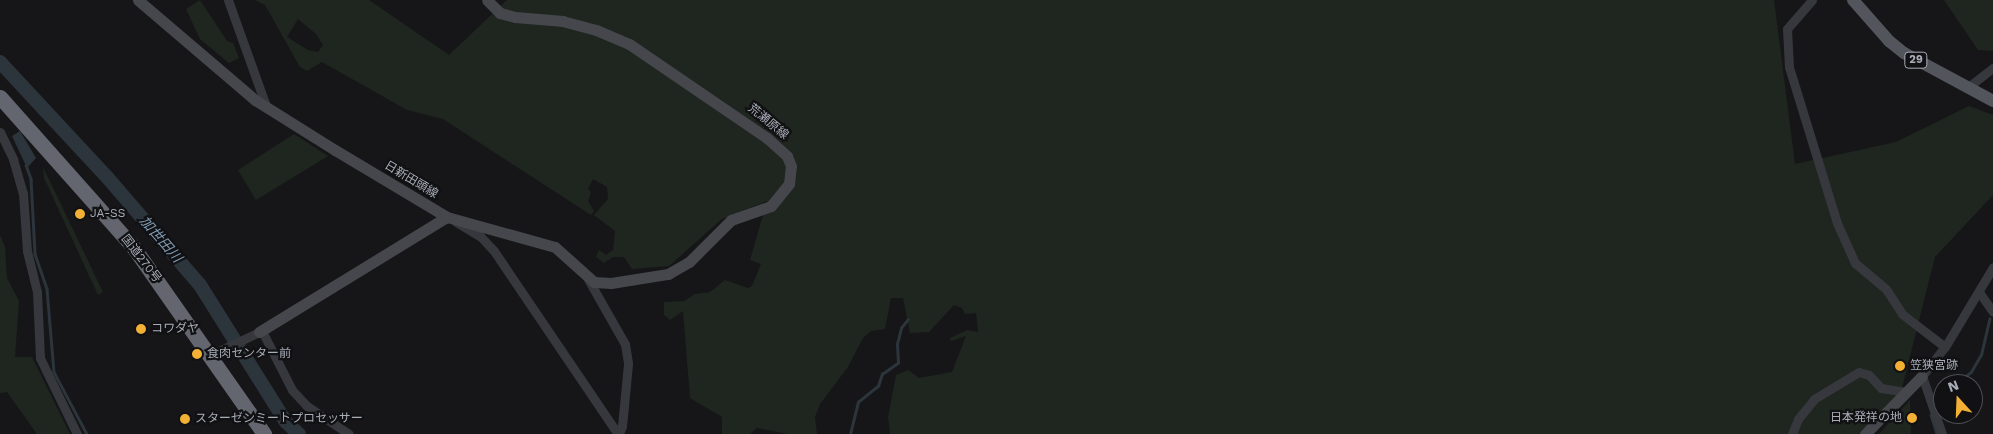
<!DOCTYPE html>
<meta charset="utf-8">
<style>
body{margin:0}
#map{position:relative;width:1993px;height:434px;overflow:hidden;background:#161618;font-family:"Work Sans","Noto Sans JP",sans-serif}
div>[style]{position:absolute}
.green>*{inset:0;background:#1e261f}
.water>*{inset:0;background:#2c353c}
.stream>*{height:2.5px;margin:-1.25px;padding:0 1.25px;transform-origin:1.25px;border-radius:1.25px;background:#2c353c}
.river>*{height:14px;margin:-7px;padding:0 7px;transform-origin:7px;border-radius:7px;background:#2c353c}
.street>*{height:9px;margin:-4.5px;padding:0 4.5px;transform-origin:4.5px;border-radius:4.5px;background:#37383d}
.secondary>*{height:11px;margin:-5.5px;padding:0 5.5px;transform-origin:5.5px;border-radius:5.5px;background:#45474d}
.primary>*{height:12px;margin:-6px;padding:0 6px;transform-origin:6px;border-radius:6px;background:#53555c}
.highway>*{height:15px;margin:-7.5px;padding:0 7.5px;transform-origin:7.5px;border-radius:7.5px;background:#63666e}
.dots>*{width:14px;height:14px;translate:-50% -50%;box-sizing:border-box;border:2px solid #111113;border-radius:50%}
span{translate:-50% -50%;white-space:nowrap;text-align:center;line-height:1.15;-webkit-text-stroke:4.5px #111113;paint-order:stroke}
.shield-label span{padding:1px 4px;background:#111113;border:1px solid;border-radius:4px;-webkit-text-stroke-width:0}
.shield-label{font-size:11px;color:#a8adb8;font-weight:700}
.street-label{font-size:12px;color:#a8adb8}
.poi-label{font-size:12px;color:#a8adb8}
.left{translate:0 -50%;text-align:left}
.right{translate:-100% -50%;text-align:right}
.water-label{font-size:14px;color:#7f9bb3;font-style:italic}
.north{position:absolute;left:1933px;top:374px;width:50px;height:50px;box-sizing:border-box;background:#111113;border:1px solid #4d4f55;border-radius:50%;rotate:340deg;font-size:14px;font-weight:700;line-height:20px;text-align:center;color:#a8adb8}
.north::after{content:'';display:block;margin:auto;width:18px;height:22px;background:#f2b134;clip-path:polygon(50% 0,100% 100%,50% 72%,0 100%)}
</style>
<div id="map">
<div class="green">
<div style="clip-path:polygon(200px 0,227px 41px,233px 43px,239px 58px,229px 63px,200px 39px,186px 9px)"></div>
<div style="clip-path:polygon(evenodd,255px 0,369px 0,449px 55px,507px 0,1774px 0,1795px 164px,1896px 142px,1969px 106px,1993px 115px,1993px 195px,1935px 257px,1900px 396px,1871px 434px,890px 434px,888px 417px,896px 375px,908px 370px,919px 378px,952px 372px,966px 336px,951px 341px,950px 338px,967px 330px,978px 332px,976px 313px,965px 314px,962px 308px,954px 305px,929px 332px,910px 333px,903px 298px,891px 298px,885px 329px,871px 331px,863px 338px,848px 367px,820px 404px,815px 417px,817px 434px,788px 434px,757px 428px,750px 434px,722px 434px,722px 417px,690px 398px,683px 311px,670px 320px,664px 315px,664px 302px,684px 301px,695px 294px,710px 292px,725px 280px,748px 288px,752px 286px,761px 264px,750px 260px,767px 201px,722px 219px,669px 266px,632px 269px,624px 257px,613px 257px,604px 263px,596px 257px,599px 250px,606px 255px,613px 250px,615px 231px,594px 215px,608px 199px,607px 187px,593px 179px,588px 189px,591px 192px,588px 201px,594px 211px,591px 215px,443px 119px,407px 110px,322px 62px,307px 71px,300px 67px,265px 5px,255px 0,298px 19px,316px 34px,323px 45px,318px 52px,308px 50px,287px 37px,298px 19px)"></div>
<div style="clip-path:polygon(1944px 0,1993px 0,1993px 51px,1978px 50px)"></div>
<div style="clip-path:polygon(294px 134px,328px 156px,256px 200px,238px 170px)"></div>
<div style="clip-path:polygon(43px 167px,103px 292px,98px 295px,44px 178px)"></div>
<div style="clip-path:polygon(0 235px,5px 247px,7px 278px,19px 301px,15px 357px,32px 357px,70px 434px,37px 434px,7px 392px,0 393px)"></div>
<div style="clip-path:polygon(1910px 400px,1911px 434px,1879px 434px)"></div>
</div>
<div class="water">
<div style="clip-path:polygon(20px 131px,36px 158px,27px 168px,12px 136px)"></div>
</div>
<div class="stream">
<div style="left:26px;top:165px;width:15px;rotate:70deg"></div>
<div style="left:31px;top:179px;width:75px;rotate:86.9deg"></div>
<div style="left:35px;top:254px;width:37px;rotate:71deg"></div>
<div style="left:47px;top:289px;width:83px;rotate:85.2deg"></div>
<div style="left:54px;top:372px;width:70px;rotate:62deg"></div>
<div style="left:1956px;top:384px;width:19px;rotate:-39deg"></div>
<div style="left:1971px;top:372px;width:20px;rotate:-60deg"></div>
<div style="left:1981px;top:355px;width:37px;rotate:-77deg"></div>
<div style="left:1936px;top:404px;width:10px;rotate:-45deg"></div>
<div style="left:1931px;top:415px;width:20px;rotate:72deg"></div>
<div style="left:850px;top:434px;width:33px;rotate:-76deg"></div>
<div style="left:858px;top:402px;width:26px;rotate:-39deg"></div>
<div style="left:878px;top:386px;width:13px;rotate:-72deg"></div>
<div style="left:882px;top:374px;width:19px;rotate:-35deg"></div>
<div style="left:898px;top:363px;width:19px;rotate:-93deg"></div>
<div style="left:897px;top:344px;width:16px;rotate:-76deg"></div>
<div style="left:901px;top:328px;width:11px;rotate:-52deg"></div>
</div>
<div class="river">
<div style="left:0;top:62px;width:157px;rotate:47.1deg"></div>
<div style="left:107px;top:177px;width:143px;rotate:49.3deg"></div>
<div style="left:200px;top:285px;width:162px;rotate:57.9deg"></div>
<div style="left:286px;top:422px;width:18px;rotate:43deg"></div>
</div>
<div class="street">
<div style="left:228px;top:0;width:113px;rotate:70.3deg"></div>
<div style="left:1812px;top:0;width:38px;rotate:131deg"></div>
<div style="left:1787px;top:29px;width:38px;rotate:87deg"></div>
<div style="left:1789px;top:67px;width:163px;rotate:72.9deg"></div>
<div style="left:1837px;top:223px;width:44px;rotate:65.8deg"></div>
<div style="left:1855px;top:263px;width:40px;rotate:40deg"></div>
<div style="left:1886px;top:289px;width:30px;rotate:57deg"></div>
<div style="left:1902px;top:314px;width:54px;rotate:37.5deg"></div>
<div style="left:1967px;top:88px;width:33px;rotate:-38deg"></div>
<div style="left:0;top:132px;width:30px;rotate:64deg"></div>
<div style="left:13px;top:159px;width:35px;rotate:74deg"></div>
<div style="left:23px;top:193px;width:58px;rotate:86.1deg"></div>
<div style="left:27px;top:251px;width:42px;rotate:76.3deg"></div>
<div style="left:37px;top:292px;width:66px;rotate:87.4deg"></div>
<div style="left:40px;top:358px;width:85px;rotate:64deg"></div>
<div style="left:456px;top:222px;width:29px;rotate:31deg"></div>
<div style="left:481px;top:237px;width:19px;rotate:47deg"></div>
<div style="left:494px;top:251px;width:221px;rotate:55.9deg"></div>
<div style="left:588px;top:279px;width:75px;rotate:60.4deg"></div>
<div style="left:625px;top:344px;width:20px;rotate:81deg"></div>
<div style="left:628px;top:364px;width:62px;rotate:95.5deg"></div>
<div style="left:622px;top:426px;width:9px;rotate:111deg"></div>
<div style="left:1979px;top:292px;width:24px;rotate:55deg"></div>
<div style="left:262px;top:331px;width:66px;rotate:63deg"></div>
<div style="left:292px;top:390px;width:22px;rotate:47deg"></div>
<div style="left:307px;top:406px;width:50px;rotate:33.7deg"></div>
<div style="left:210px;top:355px;width:54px;rotate:-25.1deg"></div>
<div style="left:1792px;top:434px;width:16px;rotate:-68deg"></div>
<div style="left:1798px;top:419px;width:26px;rotate:-51deg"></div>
<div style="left:1814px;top:399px;width:52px;rotate:-31deg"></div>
<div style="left:1859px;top:372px;width:10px;rotate:17deg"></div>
<div style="left:1869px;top:375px;width:18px;rotate:47deg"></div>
<div style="left:1881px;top:388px;width:25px;rotate:9deg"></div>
<div style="left:1942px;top:434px;width:61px;rotate:-109deg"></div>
<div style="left:1922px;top:376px;width:37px;rotate:-52deg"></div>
<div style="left:1945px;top:347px;width:93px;rotate:-59deg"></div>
</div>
<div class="secondary">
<div style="left:138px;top:0;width:154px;rotate:40.5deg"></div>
<div style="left:255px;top:100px;width:94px;rotate:32deg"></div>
<div style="left:335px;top:150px;width:131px;rotate:30.9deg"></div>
<div style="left:447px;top:217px;width:112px;rotate:15.5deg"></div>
<div style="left:555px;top:247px;width:52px;rotate:41.9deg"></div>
<div style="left:594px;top:282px;width:17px;rotate:3deg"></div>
<div style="left:611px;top:283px;width:58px;rotate:-9deg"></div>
<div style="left:668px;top:274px;width:24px;rotate:-30deg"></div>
<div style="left:689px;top:262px;width:59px;rotate:-45deg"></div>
<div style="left:731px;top:220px;width:42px;rotate:-19.3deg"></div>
<div style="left:771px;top:206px;width:28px;rotate:-51deg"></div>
<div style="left:789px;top:184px;width:18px;rotate:-84deg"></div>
<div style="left:791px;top:166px;width:11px;rotate:-112deg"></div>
<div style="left:787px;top:156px;width:27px;rotate:-138deg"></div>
<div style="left:767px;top:138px;width:167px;rotate:-145.7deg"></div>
<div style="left:629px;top:44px;width:36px;rotate:-157deg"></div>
<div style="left:596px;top:30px;width:34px;rotate:-165deg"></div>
<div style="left:563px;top:21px;width:48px;rotate:-175.2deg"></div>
<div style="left:515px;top:17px;width:16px;rotate:-165deg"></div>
<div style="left:500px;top:13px;width:18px;rotate:-135deg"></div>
<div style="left:259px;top:332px;width:220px;rotate:-31.5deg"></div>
<div style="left:1865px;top:434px;width:81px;rotate:-45.5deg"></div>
</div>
<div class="primary">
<div style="left:1853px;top:0;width:55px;rotate:48.7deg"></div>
<div style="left:1889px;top:41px;width:19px;rotate:39deg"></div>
<div style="left:1904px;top:53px;width:101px;rotate:28.3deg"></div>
</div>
<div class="highway">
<div style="left:0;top:97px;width:202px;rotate:48.4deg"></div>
<div style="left:134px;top:248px;width:227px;rotate:55deg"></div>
</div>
<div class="dots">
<div style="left:80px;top:214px;background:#f2b134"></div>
<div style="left:141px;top:329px;background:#f2b134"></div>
<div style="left:197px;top:354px;background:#f2b134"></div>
<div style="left:1900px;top:366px;background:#f2b134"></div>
<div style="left:1912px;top:418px;background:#f2b134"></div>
<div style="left:185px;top:419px;background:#f2b134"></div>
</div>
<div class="shield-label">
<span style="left:1916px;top:60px">29</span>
</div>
<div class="street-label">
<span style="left:768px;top:122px;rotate:39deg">荒瀬原線</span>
<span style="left:411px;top:180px;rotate:31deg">日新田頭線</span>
<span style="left:141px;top:259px;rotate:52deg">国道270号</span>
</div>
<div class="poi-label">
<span class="left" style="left:90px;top:214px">JA-SS</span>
<span class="left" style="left:151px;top:329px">コワダヤ</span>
<span class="left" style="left:207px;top:354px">食肉センター前</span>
<span class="left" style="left:1910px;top:366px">笠狭宮跡</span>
<span class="right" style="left:1902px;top:418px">日本発祥の地</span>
<span class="left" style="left:195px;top:419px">スターゼンミートプロセッサー</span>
</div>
<div class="water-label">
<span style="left:161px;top:239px;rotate:49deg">加世田川</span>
</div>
<div class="north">N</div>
</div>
